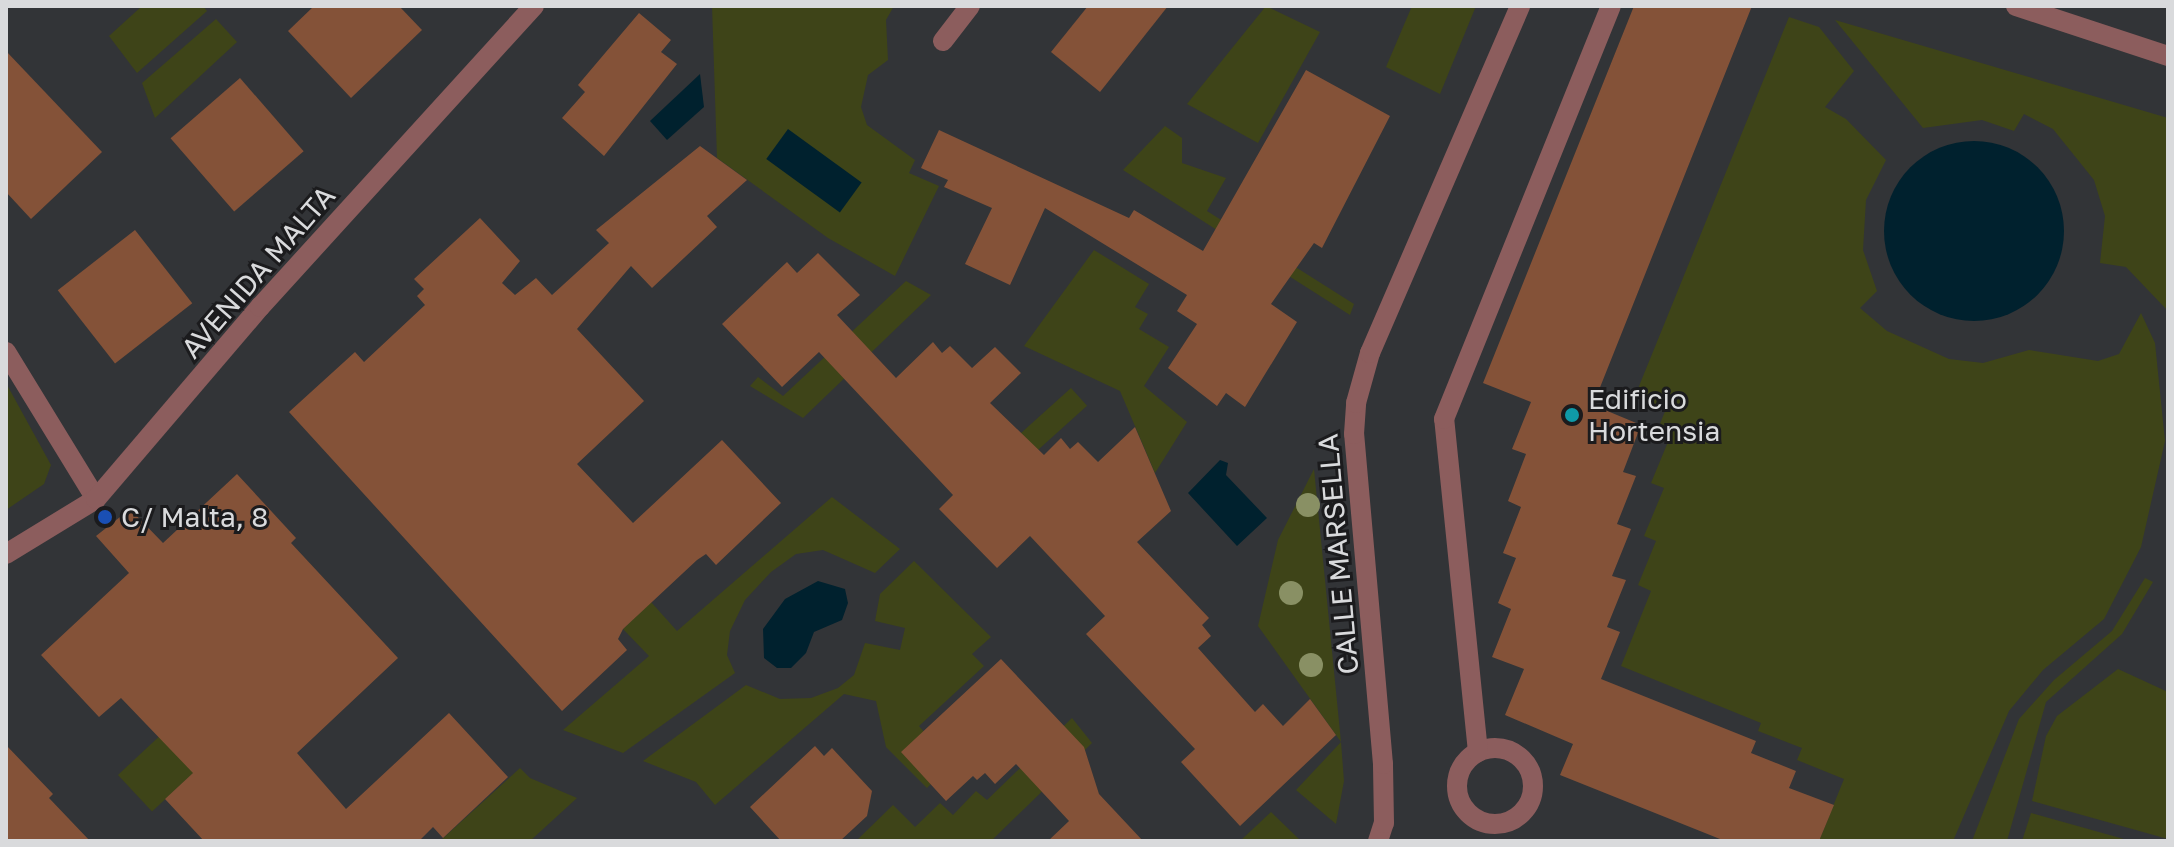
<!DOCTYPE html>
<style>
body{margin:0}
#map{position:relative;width:2174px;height:847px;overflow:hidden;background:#323437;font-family:"Golos Text",sans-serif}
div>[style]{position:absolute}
.green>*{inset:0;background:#3e4418;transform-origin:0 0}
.water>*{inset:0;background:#00212e;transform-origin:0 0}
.round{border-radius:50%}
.building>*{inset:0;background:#845238;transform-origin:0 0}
.minor>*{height:20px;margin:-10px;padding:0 10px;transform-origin:10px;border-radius:10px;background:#8c5d5d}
.minor>.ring{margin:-10px;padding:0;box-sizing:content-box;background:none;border:20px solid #8c5d5d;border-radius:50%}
.trees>*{width:24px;height:24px;margin:-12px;border-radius:50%;background:#899064}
.dots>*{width:22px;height:22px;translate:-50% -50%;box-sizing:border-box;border:4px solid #1b1b1d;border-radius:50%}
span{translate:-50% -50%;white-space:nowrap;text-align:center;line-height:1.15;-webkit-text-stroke:6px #1b1b1d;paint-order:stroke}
.street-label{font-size:28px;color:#d9dadc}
.poi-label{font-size:28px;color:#d9dadc}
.left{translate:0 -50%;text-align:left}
.frame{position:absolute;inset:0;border:8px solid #d9dadc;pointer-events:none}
</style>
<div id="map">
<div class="green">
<div style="clip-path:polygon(142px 6px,203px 6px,207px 11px,137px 73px,109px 36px)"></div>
<div style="clip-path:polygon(712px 6px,894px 6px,886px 20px,888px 60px,868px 75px,861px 107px,867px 125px,915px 160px,909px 173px,939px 186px,895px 276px,828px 238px,717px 158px)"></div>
<div style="clip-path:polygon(1266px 6px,1320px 32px,1258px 143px,1187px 104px)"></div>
<div style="clip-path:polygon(1412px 6px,1476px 6px,1440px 94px,1386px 67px)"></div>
<div style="clip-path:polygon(1789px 17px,1819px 27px,1854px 71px,1825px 107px,1846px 119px,1886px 160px,1866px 200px,1863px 250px,1877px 291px,1860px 308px,1887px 331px,1949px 359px,1983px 363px,2029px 350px,2098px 361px,2119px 354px,2141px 313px,2155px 343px,2165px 441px,2141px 547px,2104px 619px,2043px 670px,2009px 711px,1953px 841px,1819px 841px,1844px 779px,1797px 760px,1802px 748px,1758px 731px,1761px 723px,1621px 666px,1651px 591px,1638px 585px,1656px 541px,1644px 536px,1664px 488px,1651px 483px,1670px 437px,1657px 431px,1666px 409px,1635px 396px)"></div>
<div style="clip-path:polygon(216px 19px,237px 42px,155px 118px,142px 83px)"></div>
<div style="clip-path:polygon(1835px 20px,2168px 118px,2168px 311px,2126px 267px,2100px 263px,2105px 216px,2094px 180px,2053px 129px,2024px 114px,2014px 131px,1982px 120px,1923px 128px)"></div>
<div style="clip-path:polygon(1165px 126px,1182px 138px,1182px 163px,1226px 178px,1207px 211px,1354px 304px,1350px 315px,1123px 170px)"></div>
<div style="clip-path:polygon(1094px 250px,1149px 284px,1135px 307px,1148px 314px,1139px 329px,1169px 347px,1144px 386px,1187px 422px,1155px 473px,1120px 391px,1024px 346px)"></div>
<div style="clip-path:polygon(906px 281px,931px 295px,803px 418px,750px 386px,758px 377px,783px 396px)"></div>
<div style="clip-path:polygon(6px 383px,51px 465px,44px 484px,6px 510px)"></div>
<div style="left:1071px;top:388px;width:24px;height:151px;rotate:48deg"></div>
<div style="clip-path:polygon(1314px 469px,1341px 742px,1344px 781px,1336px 824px,1296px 790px,1341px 742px,1258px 626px,1278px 540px)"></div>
<div style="clip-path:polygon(832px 497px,900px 549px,875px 573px,823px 550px,796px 554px,771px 572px,745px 600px,730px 631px,727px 655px,735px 673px,623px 753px,563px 730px,649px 656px,623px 629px,651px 602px,677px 631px)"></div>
<div style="clip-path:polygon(914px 561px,991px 637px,972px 654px,984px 666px,919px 726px,951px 763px,927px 788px,886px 747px,876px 701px,844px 694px,715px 805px,696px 782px,643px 761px,746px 685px,780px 699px,811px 698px,838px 688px,854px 675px,865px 643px,900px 650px,905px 628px,875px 621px,880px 594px)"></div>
<div style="clip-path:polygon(2145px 578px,2153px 582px,2122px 634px,2046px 702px,2007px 841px,1972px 841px,2019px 719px,2054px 680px,2112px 631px)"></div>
<div style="clip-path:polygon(2118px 669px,2168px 692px,2168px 839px,2032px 801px,2046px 736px,2057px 716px)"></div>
<div style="left:224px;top:676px;width:50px;height:145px;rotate:47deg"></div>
<div style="clip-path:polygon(1072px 718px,1092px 743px,991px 841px,856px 841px,893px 805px,915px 827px,940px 803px,953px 815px,976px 791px,987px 800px)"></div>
<div style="clip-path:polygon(520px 768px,530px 778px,577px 798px,530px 841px,440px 841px)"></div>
<div style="clip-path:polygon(1271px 812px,1301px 841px,1240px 841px)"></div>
<div style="clip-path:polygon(2031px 813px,2131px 841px,2022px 841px)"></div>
</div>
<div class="water">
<div style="clip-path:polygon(700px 74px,704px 107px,667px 140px,650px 121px)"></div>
<div style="left:788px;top:129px;width:91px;height:37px;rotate:36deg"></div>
<div class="round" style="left:1884px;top:141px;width:180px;height:180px"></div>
<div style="clip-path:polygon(1220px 460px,1228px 463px,1226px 475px,1267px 518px,1237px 546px,1188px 493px)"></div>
<div style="clip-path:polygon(818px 581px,845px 589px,848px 603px,842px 620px,814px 632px,806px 653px,791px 668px,777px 668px,764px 658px,763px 629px,785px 599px)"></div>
</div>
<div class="building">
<div style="clip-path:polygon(314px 6px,399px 6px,422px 30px,351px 98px,288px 31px)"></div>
<div style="clip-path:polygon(1088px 6px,1168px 6px,1100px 92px,1051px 52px)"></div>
<div style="clip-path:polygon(1634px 6px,1752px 6px,1593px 405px,1641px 425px,1623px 472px,1636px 476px,1617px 524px,1631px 529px,1612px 576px,1626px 580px,1607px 627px,1620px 632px,1601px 679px,1756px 741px,1751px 753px,1796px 771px,1789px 788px,1834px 805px,1819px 841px,1725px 841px,1560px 775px,1573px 744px,1505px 715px,1524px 669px,1492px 657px,1511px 609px,1498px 603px,1516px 558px,1503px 553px,1521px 507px,1508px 501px,1526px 454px,1512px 449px,1531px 402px,1483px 383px)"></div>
<div style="clip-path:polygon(639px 13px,671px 40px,661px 52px,677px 64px,604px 156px,562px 118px,585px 92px,578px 85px)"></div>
<div style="clip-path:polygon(6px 51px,102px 152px,31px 219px,6px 192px)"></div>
<div style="clip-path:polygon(1306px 70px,1390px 116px,1322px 248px,1314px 243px,1271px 304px,1297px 322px,1245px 407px,1226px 393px,1217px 406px,1168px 368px,1197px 324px,1177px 311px,1187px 295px,1045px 208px,1010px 285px,965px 264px,992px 208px,944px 187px,948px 180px,921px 168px,939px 130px,1129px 218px,1134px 210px,1203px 251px)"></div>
<div style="left:240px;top:78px;width:97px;height:92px;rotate:49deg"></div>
<div style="clip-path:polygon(700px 146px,747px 180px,707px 216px,717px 227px,652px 288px,631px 266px,577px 329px,644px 401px,577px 464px,633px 523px,722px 440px,781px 503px,716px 565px,706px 554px,697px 560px,623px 629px,618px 639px,627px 650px,562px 711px,289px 412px,355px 352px,364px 362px,425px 305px,417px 296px,424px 289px,414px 279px,480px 218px,520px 261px,502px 283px,515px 295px,536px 278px,552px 295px,609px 243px,596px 230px)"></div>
<div style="left:135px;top:230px;width:93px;height:98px;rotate:52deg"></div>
<div style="clip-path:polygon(818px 253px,860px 295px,837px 315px,896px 378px,933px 342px,942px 353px,950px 346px,972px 368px,995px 347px,1021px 373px,990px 403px,1044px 455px,1061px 438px,1070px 449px,1078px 442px,1098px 462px,1135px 427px,1171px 511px,1137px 542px,1209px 618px,1202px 625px,1211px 636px,1198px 648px,1255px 712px,1263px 704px,1283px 726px,1310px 699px,1336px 735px,1240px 826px,1181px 762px,1195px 749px,1086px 634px,1105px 616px,1030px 536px,997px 568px,939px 509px,953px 495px,819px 352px,782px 387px,722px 324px,787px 262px,797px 273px)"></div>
<div style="clip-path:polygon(237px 474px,296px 538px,291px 543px,398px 658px,297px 753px,346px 809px,449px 713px,508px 777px,443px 838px,433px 827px,419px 841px,204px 841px,165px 799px,193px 773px,121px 698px,99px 717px,41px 655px,129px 573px,96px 536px,130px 509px,163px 543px)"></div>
<div style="clip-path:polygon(1001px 659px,1084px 747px,1099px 794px,1143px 841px,1048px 841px,1069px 821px,1016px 764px,995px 784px,985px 773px,977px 780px,973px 776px,946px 801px,901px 752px)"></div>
<div style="clip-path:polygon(6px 745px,53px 794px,49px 798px,90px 841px,6px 841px)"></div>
<div style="clip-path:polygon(815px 746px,824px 756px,832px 748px,872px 791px,867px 816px,840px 841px,781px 841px,750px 807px)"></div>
</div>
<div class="minor">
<div style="left:2016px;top:6px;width:160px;rotate:18.2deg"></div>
<div style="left:943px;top:41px;width:44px;rotate:-52.4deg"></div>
<div style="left:6px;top:352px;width:172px;rotate:58.5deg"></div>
<div style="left:6px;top:554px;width:105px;rotate:-31.4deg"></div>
<div style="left:96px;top:499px;width:253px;rotate:-49.5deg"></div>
<div style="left:260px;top:307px;width:407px;rotate:-47.7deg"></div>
<div class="ring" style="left:1457px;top:748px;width:56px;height:56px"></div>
<div style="left:1478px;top:752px;width:335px;rotate:-95.8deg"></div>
<div style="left:1444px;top:419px;width:445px;rotate:-68deg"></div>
<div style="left:1378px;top:841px;width:19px;rotate:-72deg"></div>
<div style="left:1384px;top:823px;width:59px;rotate:-91deg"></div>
<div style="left:1383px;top:764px;width:331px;rotate:-95deg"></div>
<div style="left:1354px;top:434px;width:31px;rotate:-86deg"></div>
<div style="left:1356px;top:403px;width:52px;rotate:-74.4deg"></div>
<div style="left:1370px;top:353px;width:378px;rotate:-66.6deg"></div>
</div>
<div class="trees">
<div style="left:1308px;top:505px"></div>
<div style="left:1291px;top:593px"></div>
<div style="left:1311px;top:665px"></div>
</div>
<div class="dots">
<div style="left:1572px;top:415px;background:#0f9aa8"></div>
<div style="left:105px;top:517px;background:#1a4fb4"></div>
</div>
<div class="street-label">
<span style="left:258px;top:272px;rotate:-49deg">AVENIDA MALTA</span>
<span style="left:1338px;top:554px;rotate:-95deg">CALLE MARSELLA</span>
</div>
<div class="poi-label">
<span class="left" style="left:1588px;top:415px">Edificio<br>Hortensia</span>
<span class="left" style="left:121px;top:517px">C/ Malta, 8</span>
</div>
<div class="frame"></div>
</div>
